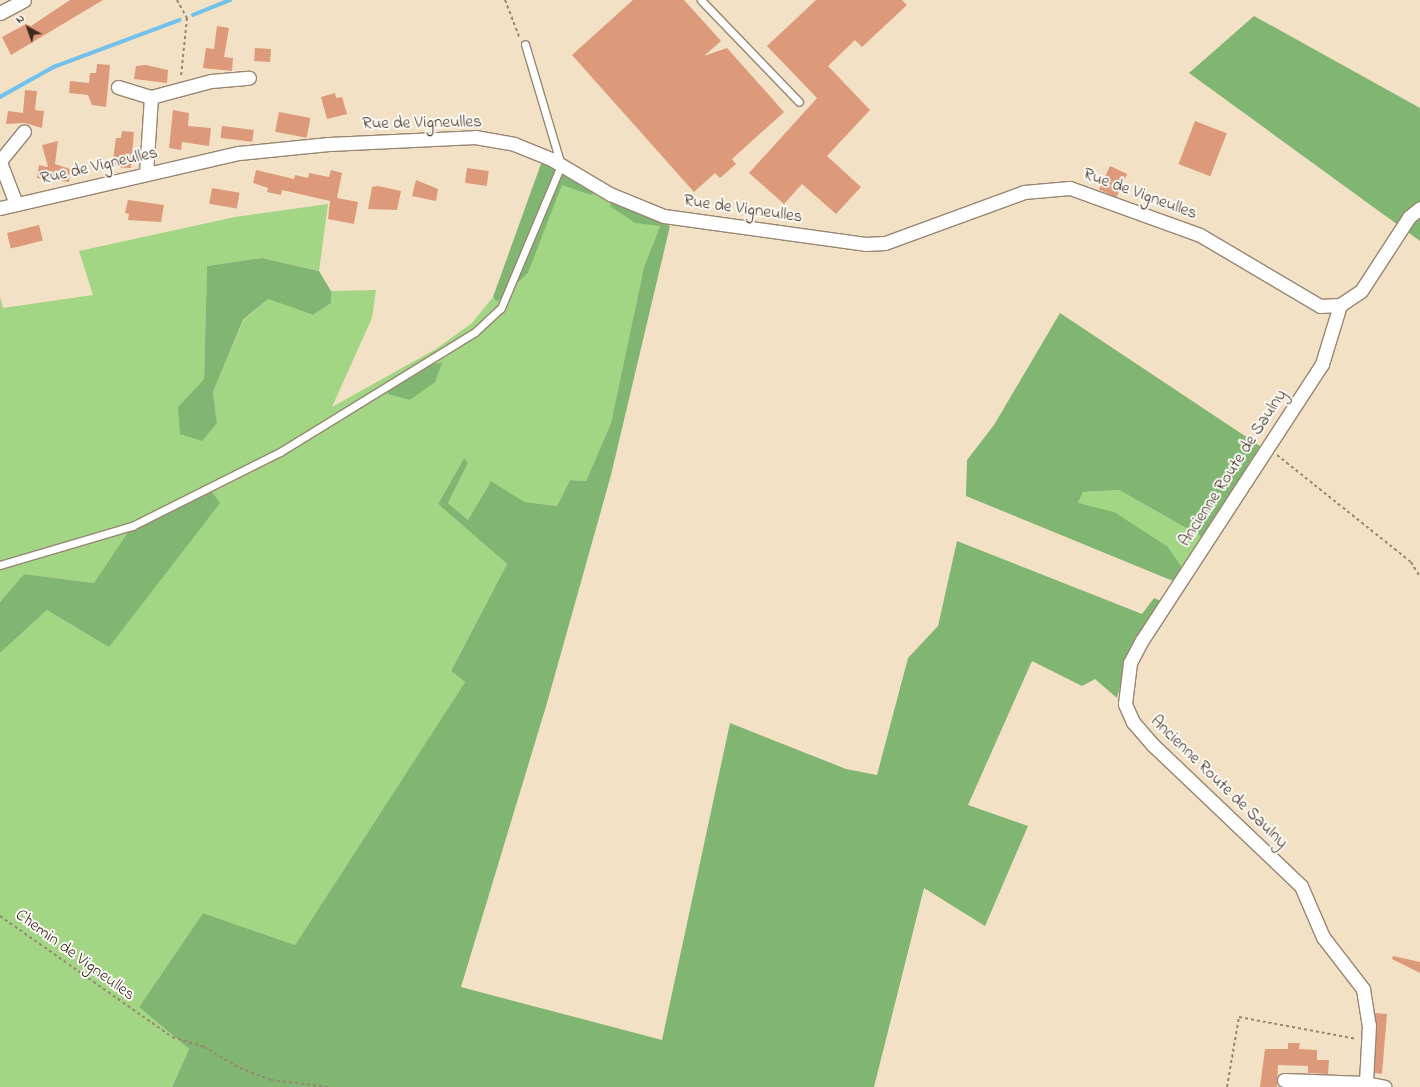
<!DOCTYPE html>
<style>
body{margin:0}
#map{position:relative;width:1420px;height:1087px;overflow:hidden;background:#f3e1c6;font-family:"Indie Flower",sans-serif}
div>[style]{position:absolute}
.green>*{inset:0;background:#a2d584}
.forest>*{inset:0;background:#81b672}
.stream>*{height:3.5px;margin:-1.75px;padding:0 1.75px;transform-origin:1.75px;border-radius:1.75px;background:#71c1ec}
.building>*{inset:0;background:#dc9a7a;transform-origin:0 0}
.path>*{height:2px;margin-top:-1px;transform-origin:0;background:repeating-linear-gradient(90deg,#978672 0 3px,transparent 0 6px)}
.roads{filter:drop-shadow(1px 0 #978672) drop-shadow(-1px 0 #978672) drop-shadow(0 1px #978672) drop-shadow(0 -1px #978672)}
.service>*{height:7px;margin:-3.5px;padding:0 3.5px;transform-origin:3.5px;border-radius:3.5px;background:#fff}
.minor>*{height:13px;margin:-6.5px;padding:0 6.5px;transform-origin:6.5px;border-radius:6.5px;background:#fff}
span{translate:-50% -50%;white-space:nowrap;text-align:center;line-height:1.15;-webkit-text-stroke:4px #fdfcf7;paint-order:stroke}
.street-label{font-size:17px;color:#3b2a1e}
.north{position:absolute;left:8px;top:8px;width:40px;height:40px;-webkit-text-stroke:3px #fdfcf7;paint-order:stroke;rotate:319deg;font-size:11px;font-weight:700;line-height:16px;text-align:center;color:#3b2a1e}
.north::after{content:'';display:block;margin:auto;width:14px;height:18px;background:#3b2a1e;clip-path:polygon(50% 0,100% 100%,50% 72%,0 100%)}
</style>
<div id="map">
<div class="green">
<div style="clip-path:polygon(562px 184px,591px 195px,599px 191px,660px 226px,644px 267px,611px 423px,586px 481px,570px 480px,557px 506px,525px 502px,491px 481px,468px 520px,448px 503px,468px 463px,464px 458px,438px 504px,507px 564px,451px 671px,465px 682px,295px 945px,203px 913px,139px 1007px,189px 1049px,172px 1087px,0 1087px,0 653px,47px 610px,109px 646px,132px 526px,94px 583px,24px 574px,0 602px,0 297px,3px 308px,93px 295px,79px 251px,235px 217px,328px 204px,319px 271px,262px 258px,207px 266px,204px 379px,178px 407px,217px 423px,213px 392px,243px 321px,268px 299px,313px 315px,331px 303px,331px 291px,376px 290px,372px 318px,332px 407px,436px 349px,472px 323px,493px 297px,497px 302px,528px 273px)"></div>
<div style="clip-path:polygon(1119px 490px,1202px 537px,1182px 568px,1078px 503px,1083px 492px)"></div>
</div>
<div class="forest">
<div style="clip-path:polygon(1254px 16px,1420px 108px,1420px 241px,1189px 73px)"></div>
<div style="clip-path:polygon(542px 161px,599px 191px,591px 195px,562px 185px,528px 273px,497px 302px,493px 297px)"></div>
<div style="clip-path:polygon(612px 199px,670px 226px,611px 475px,547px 703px,461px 987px,662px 1040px,730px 723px,846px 769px,877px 775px,908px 658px,938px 626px,957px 541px,1142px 614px,1154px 598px,1161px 601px,1128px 656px,1117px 698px,1095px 679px,1082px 686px,1032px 661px,968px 805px,1028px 826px,985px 926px,924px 888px,874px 1087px,172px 1087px,189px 1049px,139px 1007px,203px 913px,295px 945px,465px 682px,451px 671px,507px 564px,438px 504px,464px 458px,468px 463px,448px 503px,468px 520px,491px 481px,525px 502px,557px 506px,570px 480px,586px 481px,611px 423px,644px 267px,660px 226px,635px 223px,610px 206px)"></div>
<div style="clip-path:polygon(262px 258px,319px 271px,331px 291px,331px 303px,313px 315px,268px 299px,243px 320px,213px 392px,217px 423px,202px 441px,180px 434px,178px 407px,204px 379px,207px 266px)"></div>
<div style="clip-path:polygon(1060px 313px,1260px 446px,1202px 537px,1119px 490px,1083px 492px,1078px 503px,1114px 512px,1168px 547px,1182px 568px,1173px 581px,966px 496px,967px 460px,994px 425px)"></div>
<div style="clip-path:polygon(442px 363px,435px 382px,410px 400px,388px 394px,388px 385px,420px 365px)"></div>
<div style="clip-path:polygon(209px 488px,220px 503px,109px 647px,47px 610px,0 653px,0 602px,24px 574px,94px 583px,132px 526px)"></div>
</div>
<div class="stream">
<div style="left:193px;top:15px;width:40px;rotate:-22deg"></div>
<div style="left:0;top:97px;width:62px;rotate:-29.1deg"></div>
<div style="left:54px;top:67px;width:134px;rotate:-20.5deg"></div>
</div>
<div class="building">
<div style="clip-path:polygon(70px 0,103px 0,11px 55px,2px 37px,26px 24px,31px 26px)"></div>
<div style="clip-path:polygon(633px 0,684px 0,721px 41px,704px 56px,727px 48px,784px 112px,732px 159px,736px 164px,720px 178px,715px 173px,694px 192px,572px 55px)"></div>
<div style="clip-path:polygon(816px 0,902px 0,907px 5px,862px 47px,855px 40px,828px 66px,870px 110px,827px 156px,861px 187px,836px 214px,802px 184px,784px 204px,749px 173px,817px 98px,767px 46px)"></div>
<div style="clip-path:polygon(217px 26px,229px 28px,224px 57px,233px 58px,232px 71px,203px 68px,206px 48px,214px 49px)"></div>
<div style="left:255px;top:48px;width:16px;height:13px;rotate:4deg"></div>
<div style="clip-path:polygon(97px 64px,110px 65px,106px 107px,92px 105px,88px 95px,69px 93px,70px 81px,89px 83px,90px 73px,96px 73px)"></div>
<div style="clip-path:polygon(146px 65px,168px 70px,167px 83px,134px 79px,136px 66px)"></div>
<div style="clip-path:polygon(25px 90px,37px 91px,35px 110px,44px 111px,42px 128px,25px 123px,6px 124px,8px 111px,23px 113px)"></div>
<div style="clip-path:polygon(335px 93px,336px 98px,342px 97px,347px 114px,327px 119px,321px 97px)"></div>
<div style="clip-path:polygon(173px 110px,189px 113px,188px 126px,211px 128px,209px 146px,182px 142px,181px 150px,169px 148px)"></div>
<div style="left:279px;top:112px;width:32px;height:20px;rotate:11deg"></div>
<div style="left:1195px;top:121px;width:34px;height:46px;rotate:21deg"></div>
<div style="left:222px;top:126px;width:32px;height:12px;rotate:7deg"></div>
<div style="clip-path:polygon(122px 131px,134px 132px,131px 168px,112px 167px,116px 138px,121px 138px)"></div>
<div style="clip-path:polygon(58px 141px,55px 164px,70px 169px,69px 182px,53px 180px,52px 184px,51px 180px,37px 178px,39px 165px,48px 167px,42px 145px)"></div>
<div style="left:1110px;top:166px;width:19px;height:26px;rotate:25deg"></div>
<div style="left:467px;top:168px;width:22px;height:15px;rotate:8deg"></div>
<div style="clip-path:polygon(256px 170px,294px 179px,295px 175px,308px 178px,309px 173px,329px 177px,331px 170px,342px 173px,337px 198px,358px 202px,354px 224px,328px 219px,330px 201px,282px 190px,281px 195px,267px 192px,268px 188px,253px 183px)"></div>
<div style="clip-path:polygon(416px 180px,438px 189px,436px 201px,412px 196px)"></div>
<div style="clip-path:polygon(378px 186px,401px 191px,397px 210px,368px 209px,372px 187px)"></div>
<div style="left:212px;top:188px;width:28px;height:16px;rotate:10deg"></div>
<div style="clip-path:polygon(128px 200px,164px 205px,161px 222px,128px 220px,129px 214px,125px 213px)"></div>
<div style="left:39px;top:225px;width:16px;height:33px;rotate:76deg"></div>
<div style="clip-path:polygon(1393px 956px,1420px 962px,1420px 973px,1392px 959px)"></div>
<div style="clip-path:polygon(1375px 1013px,1387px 1014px,1382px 1074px,1375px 1073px)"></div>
<div style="clip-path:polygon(1288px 1043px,1300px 1043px,1299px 1049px,1317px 1050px,1317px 1060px,1329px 1060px,1328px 1074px,1308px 1073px,1308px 1066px,1278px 1065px,1277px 1087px,1260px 1087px,1265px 1049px,1288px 1049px)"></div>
</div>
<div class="path">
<div style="left:177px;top:0;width:21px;rotate:61deg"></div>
<div style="left:187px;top:18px;width:58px;rotate:95.9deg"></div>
<div style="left:505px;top:0;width:40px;rotate:69deg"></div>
<div style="left:1277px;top:455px;width:171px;rotate:38.6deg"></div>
<div style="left:1411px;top:562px;width:17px;rotate:59deg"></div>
<div style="left:0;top:916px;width:210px;rotate:35.1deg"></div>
<div style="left:172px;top:1037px;width:34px;rotate:17deg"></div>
<div style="left:204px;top:1047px;width:42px;rotate:30.3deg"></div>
<div style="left:240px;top:1068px;width:33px;rotate:21deg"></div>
<div style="left:271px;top:1080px;width:59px;rotate:6.8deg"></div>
<div style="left:1227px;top:1087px;width:71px;rotate:-80.3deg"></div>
<div style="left:1239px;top:1017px;width:120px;rotate:10.6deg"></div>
</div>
<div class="roads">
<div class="service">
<div style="left:701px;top:0;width:141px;rotate:46.1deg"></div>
<div style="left:0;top:565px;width:138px;rotate:-16.5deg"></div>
<div style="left:132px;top:526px;width:165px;rotate:-26.6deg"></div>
<div style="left:280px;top:452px;width:229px;rotate:-31.6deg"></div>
<div style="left:475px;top:332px;width:35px;rotate:-43deg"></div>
<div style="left:501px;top:308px;width:155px;rotate:-67.2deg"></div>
<div style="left:561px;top:165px;width:126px;rotate:-106.6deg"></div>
</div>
<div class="minor">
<div style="left:0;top:13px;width:27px;rotate:-28deg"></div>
<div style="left:118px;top:87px;width:34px;rotate:17deg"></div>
<div style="left:151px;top:97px;width:62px;rotate:-14.9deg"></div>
<div style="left:211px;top:81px;width:38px;rotate:-5deg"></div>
<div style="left:0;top:161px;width:38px;rotate:-51deg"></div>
<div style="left:0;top:162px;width:45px;rotate:69.1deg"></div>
<div style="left:146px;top:174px;width:77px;rotate:-86.3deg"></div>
<div style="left:0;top:208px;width:245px;rotate:-13deg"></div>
<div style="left:239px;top:153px;width:90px;rotate:-5.7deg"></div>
<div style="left:329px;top:144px;width:146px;rotate:-2.7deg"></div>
<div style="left:475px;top:137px;width:40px;rotate:10deg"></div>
<div style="left:514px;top:144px;width:40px;rotate:22deg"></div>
<div style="left:551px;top:159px;width:69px;rotate:30.7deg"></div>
<div style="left:610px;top:194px;width:58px;rotate:22.2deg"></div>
<div style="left:664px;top:216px;width:203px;rotate:7.9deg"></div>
<div style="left:865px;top:244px;width:20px;rotate:-3deg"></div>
<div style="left:885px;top:243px;width:148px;rotate:-20.1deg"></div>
<div style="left:1024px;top:192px;width:46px;rotate:-5deg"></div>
<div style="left:1070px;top:188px;width:138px;rotate:19.9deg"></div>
<div style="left:1200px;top:235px;width:139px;rotate:30.6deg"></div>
<div style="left:1320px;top:306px;width:20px;rotate:-3deg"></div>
<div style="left:1340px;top:305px;width:25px;rotate:-34deg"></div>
<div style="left:1361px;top:291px;width:88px;rotate:-57deg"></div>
<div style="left:1409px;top:217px;width:14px;rotate:-39deg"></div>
<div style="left:1340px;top:305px;width:62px;rotate:107deg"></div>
<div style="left:1322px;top:364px;width:330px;rotate:123.1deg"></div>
<div style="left:1142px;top:640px;width:26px;rotate:118deg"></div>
<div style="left:1130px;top:663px;width:41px;rotate:97deg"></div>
<div style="left:1125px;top:704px;width:20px;rotate:66deg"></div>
<div style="left:1133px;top:722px;width:30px;rotate:49deg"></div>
<div style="left:1153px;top:745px;width:204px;rotate:43.6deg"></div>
<div style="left:1301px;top:886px;width:56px;rotate:66.7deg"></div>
<div style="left:1323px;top:937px;width:66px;rotate:52.4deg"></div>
<div style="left:1363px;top:989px;width:36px;rotate:81deg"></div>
<div style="left:1369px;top:1025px;width:58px;rotate:93deg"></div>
<div style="left:1366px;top:1083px;width:19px;rotate:12deg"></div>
<div style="left:1284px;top:1080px;width:82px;rotate:2.1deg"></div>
</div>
</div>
<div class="street-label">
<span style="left:422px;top:123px;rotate:-1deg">Rue de Vigneulles</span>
<span style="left:99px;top:166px;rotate:-13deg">Rue de Vigneulles</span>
<span style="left:1140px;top:194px;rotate:20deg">Rue de Vigneulles</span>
<span style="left:743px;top:209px;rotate:8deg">Rue de Vigneulles</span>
<span style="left:1233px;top:468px;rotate:-57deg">Ancienne Route de Saulny</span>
<span style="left:1219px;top:782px;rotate:44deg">Ancienne Route de Saulny</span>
<span style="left:75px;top:955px;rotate:36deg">Chemin de Vigneulles</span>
</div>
<div class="north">N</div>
</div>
